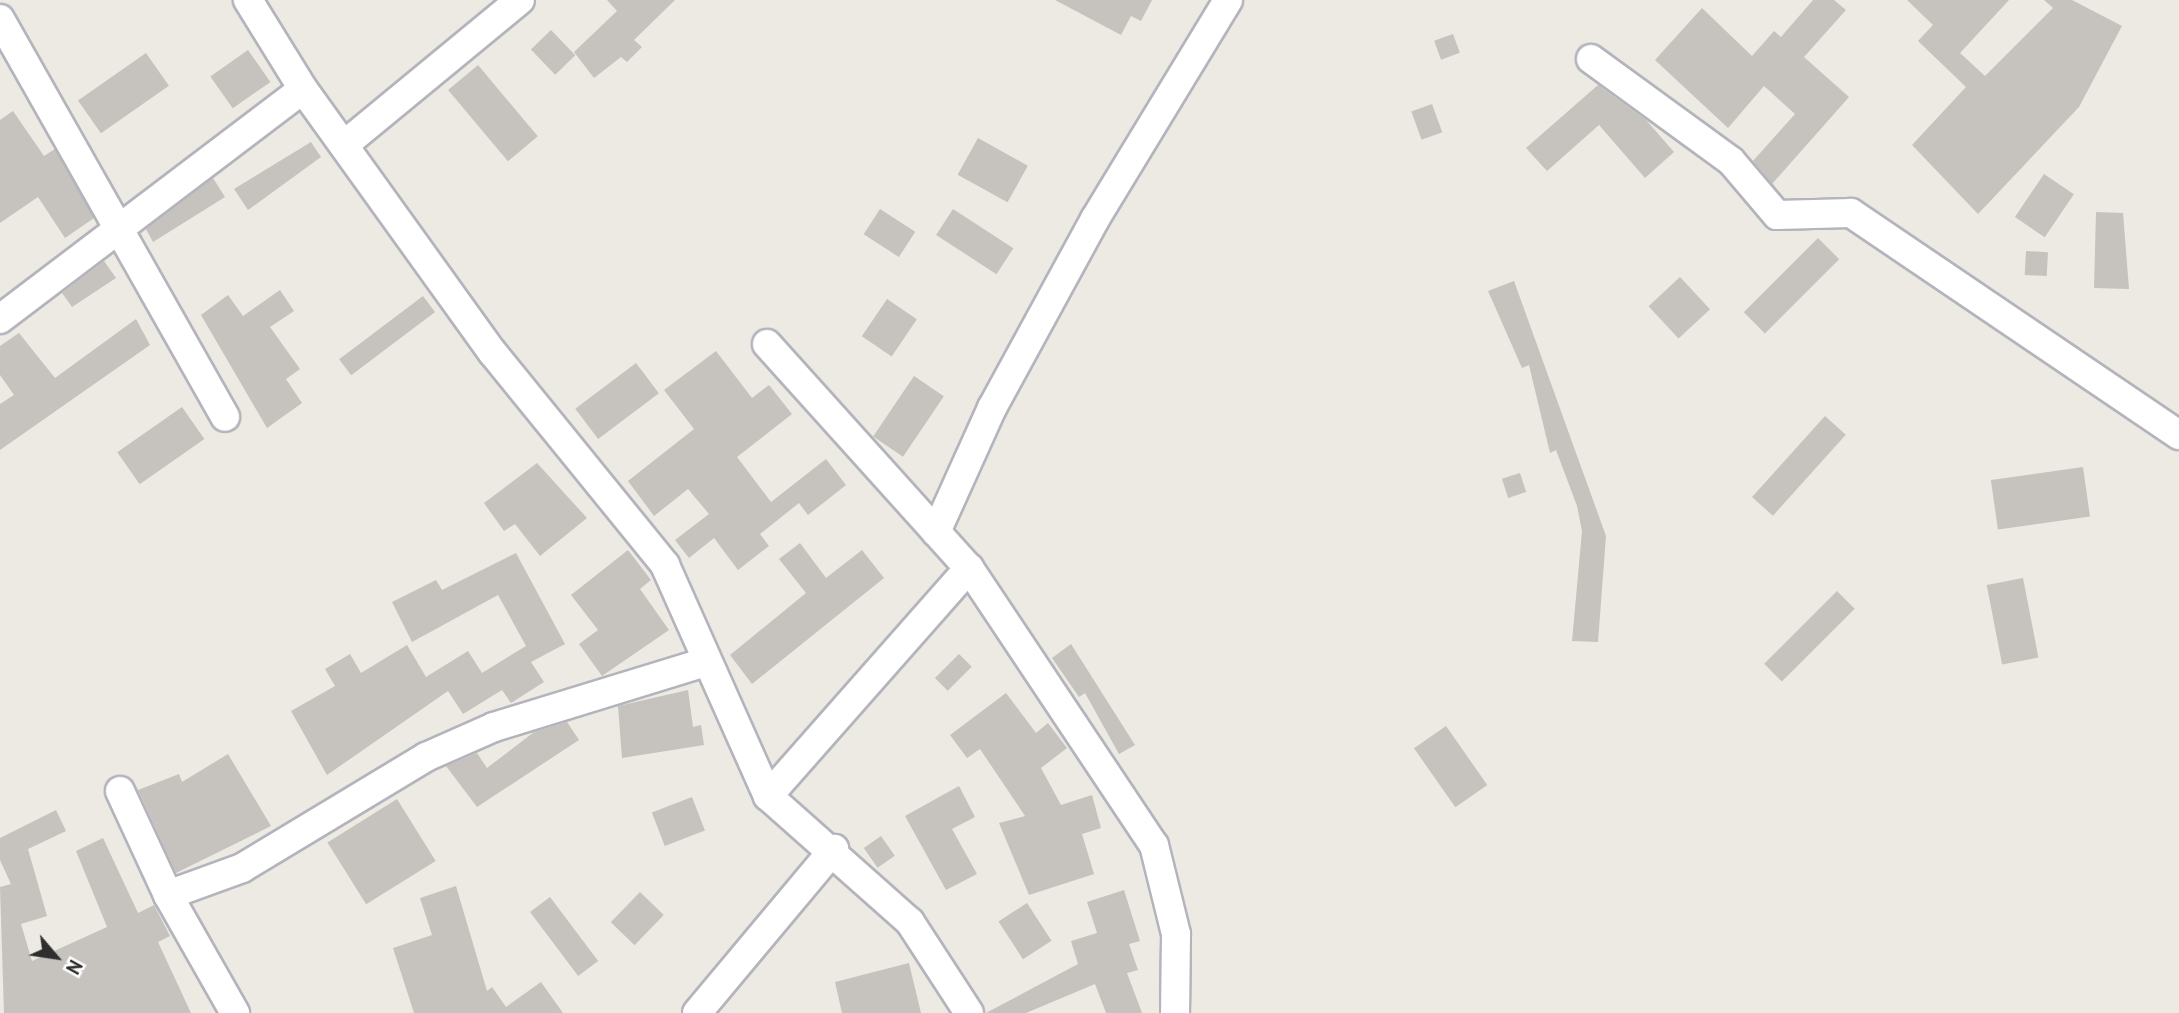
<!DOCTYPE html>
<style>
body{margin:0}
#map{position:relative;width:2179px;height:1013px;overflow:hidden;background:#ede9e3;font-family:"PT Sans",sans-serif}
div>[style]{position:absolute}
.building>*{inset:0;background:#c6c2be;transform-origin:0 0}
.roads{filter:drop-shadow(2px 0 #b3b4bc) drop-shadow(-2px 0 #b3b4bc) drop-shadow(0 2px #b3b4bc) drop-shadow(0 -2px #b3b4bc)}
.minor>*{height:28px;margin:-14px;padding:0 14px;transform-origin:14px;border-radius:14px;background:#fff}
span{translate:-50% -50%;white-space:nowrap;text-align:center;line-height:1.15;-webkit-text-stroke:5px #fff;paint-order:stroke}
.north{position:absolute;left:21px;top:922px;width:70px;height:70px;-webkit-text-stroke:5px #fff;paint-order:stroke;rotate:119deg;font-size:19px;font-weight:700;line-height:28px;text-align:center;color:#2e2e2e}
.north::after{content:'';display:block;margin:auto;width:24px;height:32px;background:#2e2e2e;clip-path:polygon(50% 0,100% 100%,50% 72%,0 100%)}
</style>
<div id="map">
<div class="building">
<div style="clip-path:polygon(607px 0,675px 0,634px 40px,642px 47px,627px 62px,621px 57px,594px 78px,574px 52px,617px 11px)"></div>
<div style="clip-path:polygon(1055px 0,1152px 0,1141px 21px,1131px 16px,1121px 35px)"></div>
<div style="clip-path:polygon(1813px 0,1834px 0,1846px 10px,1804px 57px,1849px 97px,1772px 184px,1753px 161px,1795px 114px,1764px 86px,1728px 128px,1655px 60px,1702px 8px,1752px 56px,1774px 31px,1781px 37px)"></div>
<div style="clip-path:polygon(1907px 0,2009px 0,1960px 53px,1985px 76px,2053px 8px,2044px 0,2072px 0,2122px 26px,2079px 107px,1978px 214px,1912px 145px,1966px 87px,1918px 41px,1933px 25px)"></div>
<div style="left:551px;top:30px;width:35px;height:28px;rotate:46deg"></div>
<div style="left:1453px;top:34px;width:20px;height:20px;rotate:70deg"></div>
<div style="left:248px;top:50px;width:39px;height:46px;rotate:55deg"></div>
<div style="left:146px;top:53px;width:40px;height:83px;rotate:55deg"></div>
<div style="left:478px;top:65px;width:93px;height:39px;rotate:50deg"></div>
<div style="clip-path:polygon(1598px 85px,1646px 120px,1674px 152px,1645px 178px,1599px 125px,1547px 171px,1526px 148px)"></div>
<div style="left:1432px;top:104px;width:30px;height:22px;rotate:70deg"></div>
<div style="clip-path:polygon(13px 111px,44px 156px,55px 149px,94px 218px,65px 238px,38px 197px,0 223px,0 120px)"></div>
<div style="left:978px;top:138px;width:57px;height:42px;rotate:29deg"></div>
<div style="clip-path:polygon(311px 142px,321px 157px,248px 210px,234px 189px)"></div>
<div style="left:2044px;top:174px;width:36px;height:52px;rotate:34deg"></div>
<div style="clip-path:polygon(213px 178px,225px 197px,153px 242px,146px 229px)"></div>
<div style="left:880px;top:209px;width:42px;height:30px;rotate:33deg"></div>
<div style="left:953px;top:209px;width:72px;height:31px;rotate:33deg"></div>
<div style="clip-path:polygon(2096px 212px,2123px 213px,2129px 289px,2094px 288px)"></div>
<div style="left:1818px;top:238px;width:30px;height:105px;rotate:45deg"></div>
<div style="left:2026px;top:251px;width:22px;height:24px;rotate:3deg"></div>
<div style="clip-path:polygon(104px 261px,116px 278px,72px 307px,62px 293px)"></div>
<div style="left:1680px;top:277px;width:44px;height:43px;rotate:47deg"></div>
<div style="clip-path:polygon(1514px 281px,1606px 536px,1598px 642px,1572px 641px,1582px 531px,1577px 506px,1556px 450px,1550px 453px,1529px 365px,1522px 368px,1488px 291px)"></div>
<div style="clip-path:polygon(280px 290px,294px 311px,270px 327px,300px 369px,286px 379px,302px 403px,267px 428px,201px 315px,228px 295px,243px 316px)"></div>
<div style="left:423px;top:296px;width:20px;height:105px;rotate:53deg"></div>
<div style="left:887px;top:299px;width:36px;height:45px;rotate:34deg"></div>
<div style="clip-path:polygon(136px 319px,150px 345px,0 450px,0 404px,14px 395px,0 375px,0 346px,19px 333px,55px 378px)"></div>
<div style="clip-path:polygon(716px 351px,752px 398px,769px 385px,792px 414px,737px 457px,771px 502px,826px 459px,846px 485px,808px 515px,799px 503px,760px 534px,769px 546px,738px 570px,714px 538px,689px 558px,675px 540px,709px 514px,688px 489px,654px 516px,628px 481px,694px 429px,664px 390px)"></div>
<div style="left:636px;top:363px;width:38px;height:76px;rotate:53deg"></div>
<div style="left:914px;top:376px;width:36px;height:73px;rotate:34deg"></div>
<div style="left:182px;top:407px;width:39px;height:79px;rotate:55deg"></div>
<div style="left:1825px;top:416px;width:28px;height:109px;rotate:42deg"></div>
<div style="clip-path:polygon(537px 463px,587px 518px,540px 556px,515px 524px,504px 531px,484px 503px)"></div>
<div style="left:2083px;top:467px;width:50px;height:93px;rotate:82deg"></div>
<div style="left:1520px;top:473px;width:20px;height:19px;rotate:72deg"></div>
<div style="clip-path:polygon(800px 543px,826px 578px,862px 550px,884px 578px,752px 684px,730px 655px,806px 593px,779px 559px)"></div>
<div style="clip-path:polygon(628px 550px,651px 580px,640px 589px,669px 630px,602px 676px,579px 644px,598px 630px,571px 595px)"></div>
<div style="clip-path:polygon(516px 553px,565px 644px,531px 662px,544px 682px,511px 703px,502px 690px,463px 714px,448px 691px,327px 775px,291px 711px,335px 686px,325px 669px,350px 654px,361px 673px,407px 645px,426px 677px,468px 651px,482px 673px,526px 646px,498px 595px,412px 642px,392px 602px,436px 580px,442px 590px)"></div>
<div style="left:2023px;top:578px;width:81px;height:37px;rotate:79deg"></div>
<div style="left:1837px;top:591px;width:25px;height:103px;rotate:45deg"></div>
<div style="clip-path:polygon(1071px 644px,1135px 745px,1119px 754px,1085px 693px,1079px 697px,1052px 658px)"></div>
<div style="left:959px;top:654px;width:18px;height:34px;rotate:45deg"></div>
<div style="clip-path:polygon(688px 690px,693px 727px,701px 725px,704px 745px,622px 758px,618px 706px)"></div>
<div style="clip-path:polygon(1006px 693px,1036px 733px,1048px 723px,1067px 748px,1041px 768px,1061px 805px,1092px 795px,1101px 828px,1082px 834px,1094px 874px,1029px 895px,999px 823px,1025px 816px,980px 749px,967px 758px,950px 735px)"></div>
<div style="clip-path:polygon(567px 722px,579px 740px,477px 807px,446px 766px,477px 753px,487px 768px,534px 732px)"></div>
<div style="left:1446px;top:726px;width:72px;height:39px;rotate:55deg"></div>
<div style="clip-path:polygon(228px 754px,271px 826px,176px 873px,138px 790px,179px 774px,182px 782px)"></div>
<div style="clip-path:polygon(959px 786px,975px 817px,952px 829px,977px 874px,946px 890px,905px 816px)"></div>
<div style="left:692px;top:797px;width:36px;height:43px;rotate:69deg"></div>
<div style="left:397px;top:799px;width:73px;height:82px;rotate:58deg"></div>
<div style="clip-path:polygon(56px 810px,66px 831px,28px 849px,47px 916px,21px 924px,32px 961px,107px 927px,76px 851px,103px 838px,138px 913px,154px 905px,170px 936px,158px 942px,191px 1013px,4px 1013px,0 887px,11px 884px,0 860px,0 838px)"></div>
<div style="left:881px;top:836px;width:24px;height:21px;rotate:55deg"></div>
<div style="clip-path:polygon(456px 886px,487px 991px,492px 987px,506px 1007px,541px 982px,563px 1013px,414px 1013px,393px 948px,432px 935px,420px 898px)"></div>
<div style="clip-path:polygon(1124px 890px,1140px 941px,1129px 944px,1138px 970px,1127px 973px,1142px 1013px,1106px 1013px,1095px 984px,1026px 1013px,986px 1013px,1078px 964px,1071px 941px,1097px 933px,1087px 902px)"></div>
<div style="left:640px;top:892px;width:33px;height:42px;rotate:44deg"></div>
<div style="left:550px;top:897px;width:80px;height:25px;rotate:53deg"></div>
<div style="left:1027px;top:903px;width:45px;height:34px;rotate:57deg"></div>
<div style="clip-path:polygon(909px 963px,921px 1013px,842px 1013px,835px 982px)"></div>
</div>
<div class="roads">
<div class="minor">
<div style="left:0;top:19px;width:457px;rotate:60.5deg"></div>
<div style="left:1591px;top:59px;width:173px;rotate:36.1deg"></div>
<div style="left:1731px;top:161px;width:71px;rotate:49.6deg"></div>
<div style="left:1777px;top:215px;width:74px;rotate:-1.5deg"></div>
<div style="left:1851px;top:213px;width:396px;rotate:34.1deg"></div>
<div style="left:303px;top:89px;width:325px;rotate:54.3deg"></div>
<div style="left:493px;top:353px;width:273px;rotate:50.9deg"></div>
<div style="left:665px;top:565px;width:253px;rotate:66deg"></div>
<div style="left:768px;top:796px;width:190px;rotate:41.6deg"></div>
<div style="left:910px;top:922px;width:108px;rotate:57deg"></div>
<div style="left:344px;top:145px;width:228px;rotate:-39.5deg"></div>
<div style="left:0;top:319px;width:380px;rotate:-37.2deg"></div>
<div style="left:303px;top:89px;width:105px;rotate:-121.7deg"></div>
<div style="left:767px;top:344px;width:302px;rotate:48deg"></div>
<div style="left:969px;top:568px;width:333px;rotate:56.3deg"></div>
<div style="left:1154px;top:845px;width:92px;rotate:76.1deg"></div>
<div style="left:1176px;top:934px;width:79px;rotate:90.7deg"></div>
<div style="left:936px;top:532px;width:136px;rotate:-65.7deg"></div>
<div style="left:992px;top:408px;width:215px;rotate:-61.4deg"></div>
<div style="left:1095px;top:219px;width:256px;rotate:-58.7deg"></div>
<div style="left:120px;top:791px;width:115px;rotate:65.2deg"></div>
<div style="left:168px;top:895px;width:136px;rotate:60.4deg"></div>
<div style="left:768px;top:796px;width:304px;rotate:-48.6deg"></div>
<div style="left:168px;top:895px;width:79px;rotate:-20deg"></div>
<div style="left:242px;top:868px;width:215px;rotate:-31.1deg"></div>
<div style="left:426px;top:757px;width:74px;rotate:-23.8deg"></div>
<div style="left:494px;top:727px;width:221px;rotate:-17.1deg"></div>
<div style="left:697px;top:1013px;width:214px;rotate:-50.1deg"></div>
</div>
</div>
<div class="north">N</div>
</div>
